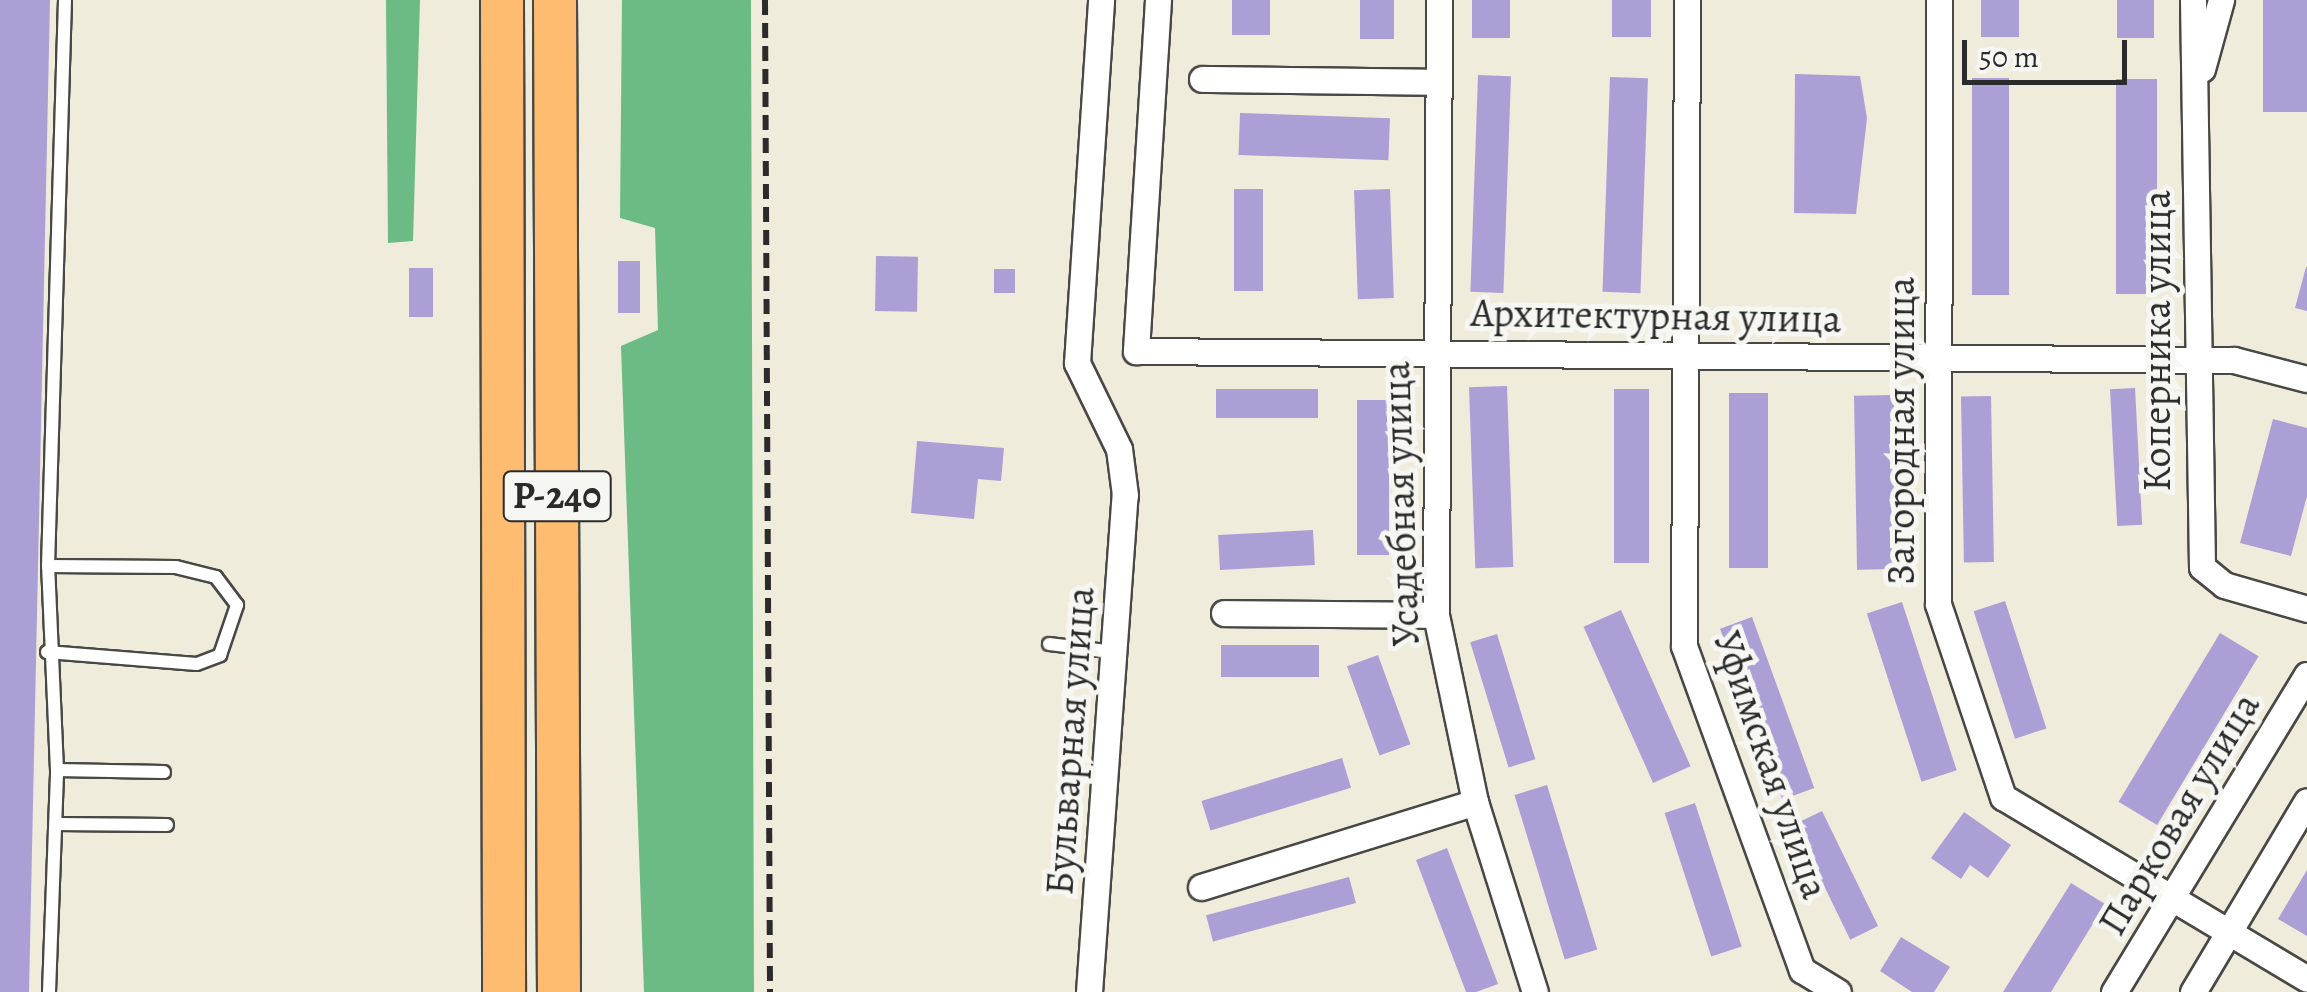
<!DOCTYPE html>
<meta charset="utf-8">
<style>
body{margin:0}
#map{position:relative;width:2307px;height:992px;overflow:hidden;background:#efecdb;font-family:Alegreya,serif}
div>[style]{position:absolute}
.forest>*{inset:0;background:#6cbb85}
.building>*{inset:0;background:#aba0d5;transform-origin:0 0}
.roads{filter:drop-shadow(2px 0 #484845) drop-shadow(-2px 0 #484845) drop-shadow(0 2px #484845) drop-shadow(0 -2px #484845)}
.service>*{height:12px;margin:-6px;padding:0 6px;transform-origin:6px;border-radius:6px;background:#fff}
.minor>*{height:25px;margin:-12.5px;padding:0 12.5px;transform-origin:12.5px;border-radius:12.5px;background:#fff}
.trunk>*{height:42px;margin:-21px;padding:0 21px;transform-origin:21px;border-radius:21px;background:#fdbc6f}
.rail>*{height:6px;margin-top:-3px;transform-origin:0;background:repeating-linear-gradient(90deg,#2b2b2b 0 15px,transparent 0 23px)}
span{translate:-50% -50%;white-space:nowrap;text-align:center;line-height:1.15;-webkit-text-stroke:10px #f6f6f2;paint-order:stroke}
.shield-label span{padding:2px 8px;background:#f6f6f2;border:2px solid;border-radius:8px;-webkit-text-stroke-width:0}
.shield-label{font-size:38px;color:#2b2b2b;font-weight:700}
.street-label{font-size:40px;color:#2b2b2b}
.scale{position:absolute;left:1962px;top:40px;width:165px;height:45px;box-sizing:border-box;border:5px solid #2b2b2b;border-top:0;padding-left:12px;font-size:30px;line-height:35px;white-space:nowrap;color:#2b2b2b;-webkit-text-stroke:8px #f6f6f2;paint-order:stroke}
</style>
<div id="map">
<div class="forest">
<div style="clip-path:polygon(386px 0,420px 0,413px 241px,388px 243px)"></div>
<div style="clip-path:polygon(622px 0,751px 0,754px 992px,644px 992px,621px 346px,658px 330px,655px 228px,620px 218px)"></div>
</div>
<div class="building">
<div style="clip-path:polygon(0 0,50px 0,29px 992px,0 992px)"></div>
<div style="left:1232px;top:0;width:38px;height:35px"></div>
<div style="left:1360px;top:0;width:34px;height:39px"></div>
<div style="left:1472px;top:0;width:38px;height:38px"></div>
<div style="left:1612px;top:0;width:39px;height:37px"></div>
<div style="left:1981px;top:0;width:38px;height:37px"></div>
<div style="left:2117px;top:0;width:37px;height:38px"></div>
<div style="left:2263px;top:0;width:44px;height:112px"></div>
<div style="clip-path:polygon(1795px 74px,1860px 76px,1867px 118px,1856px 214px,1794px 213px)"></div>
<div style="left:1478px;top:75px;width:33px;height:217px;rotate:2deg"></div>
<div style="left:1610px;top:77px;width:38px;height:215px;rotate:2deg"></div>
<div style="left:1972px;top:78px;width:37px;height:217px"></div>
<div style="left:2116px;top:79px;width:41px;height:215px"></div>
<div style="left:1240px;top:113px;width:150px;height:42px;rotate:2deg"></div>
<div style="left:1234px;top:189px;width:29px;height:102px"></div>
<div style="left:1390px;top:189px;width:109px;height:36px;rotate:88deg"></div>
<div style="left:876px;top:256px;width:42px;height:55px;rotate:1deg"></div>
<div style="left:618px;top:261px;width:22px;height:52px"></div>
<div style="clip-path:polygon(2306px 267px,2307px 267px,2307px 311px,2295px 308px)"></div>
<div style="left:409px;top:268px;width:24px;height:49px"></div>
<div style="left:994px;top:269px;width:21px;height:24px"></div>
<div style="left:1507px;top:386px;width:181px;height:38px;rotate:88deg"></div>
<div style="left:2135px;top:388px;width:137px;height:25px;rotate:87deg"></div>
<div style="left:1216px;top:389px;width:102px;height:29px"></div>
<div style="left:1614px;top:389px;width:35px;height:174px"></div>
<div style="left:1729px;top:393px;width:39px;height:175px"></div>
<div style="left:1894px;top:395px;width:174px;height:40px;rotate:89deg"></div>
<div style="left:1991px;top:396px;width:166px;height:30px;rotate:89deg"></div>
<div style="left:1357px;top:400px;width:32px;height:155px"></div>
<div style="clip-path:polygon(2273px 419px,2307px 428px,2307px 496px,2291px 556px,2240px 543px)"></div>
<div style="clip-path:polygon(917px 441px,1004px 448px,1001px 481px,978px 479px,974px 519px,911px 513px)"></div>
<div style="left:1313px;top:530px;width:35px;height:95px;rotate:87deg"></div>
<div style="left:2005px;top:601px;width:134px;height:33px;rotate:72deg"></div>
<div style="left:1902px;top:602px;width:177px;height:37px;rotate:72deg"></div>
<div style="left:1621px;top:610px;width:171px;height:41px;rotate:66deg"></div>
<div style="left:1752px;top:617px;width:182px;height:34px;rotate:70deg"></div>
<div style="left:2220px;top:633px;width:45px;height:197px;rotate:31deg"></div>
<div style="left:1497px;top:634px;width:131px;height:28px;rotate:73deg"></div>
<div style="left:1319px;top:645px;width:32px;height:98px;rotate:90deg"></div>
<div style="left:1378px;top:655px;width:95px;height:33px;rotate:70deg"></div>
<div style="left:1342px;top:758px;width:31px;height:147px;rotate:73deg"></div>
<div style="left:1547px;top:785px;width:172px;height:34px;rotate:73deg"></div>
<div style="left:1695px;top:803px;width:151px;height:32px;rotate:72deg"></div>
<div style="left:1822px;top:811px;width:128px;height:31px;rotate:64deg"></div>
<div style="clip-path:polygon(1964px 812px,2011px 845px,1988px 878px,1970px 865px,1961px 879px,1931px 858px)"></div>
<div style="clip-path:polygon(1447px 848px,1498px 984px,1476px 992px,1466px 992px,1416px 860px)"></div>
<div style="clip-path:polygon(2307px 870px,2307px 936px,2278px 919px)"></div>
<div style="left:1349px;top:877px;width:27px;height:148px;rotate:75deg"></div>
<div style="clip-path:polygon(2071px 883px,2105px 904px,2051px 992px,2003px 992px)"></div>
<div style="clip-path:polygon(1901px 937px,1950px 967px,1934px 992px,1912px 992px,1880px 971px)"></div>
</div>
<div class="roads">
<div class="service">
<div style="left:1049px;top:644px;width:66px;rotate:6.9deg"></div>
<div style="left:47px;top:652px;width:150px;rotate:4.6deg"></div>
<div style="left:197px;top:664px;width:25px;rotate:-21deg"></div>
<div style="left:220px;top:655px;width:53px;rotate:-71.2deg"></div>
<div style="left:237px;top:605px;width:35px;rotate:-127deg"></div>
<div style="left:216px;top:577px;width:41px;rotate:-166deg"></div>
<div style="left:176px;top:567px;width:128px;rotate:-179.6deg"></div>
<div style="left:57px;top:770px;width:107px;rotate:1.1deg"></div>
<div style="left:56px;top:824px;width:111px;rotate:0.5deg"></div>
<div style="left:49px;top:992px;width:222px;rotate:-87.9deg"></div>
<div style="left:57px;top:770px;width:204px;rotate:-92.5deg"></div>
<div style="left:48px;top:566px;width:566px;rotate:-88.28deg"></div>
</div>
<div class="minor">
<div style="left:1158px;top:0;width:352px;rotate:93.6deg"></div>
<div style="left:1136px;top:351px;width:1098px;rotate:0.47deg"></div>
<div style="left:2234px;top:360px;width:75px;rotate:14.6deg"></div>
<div style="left:1439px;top:0;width:615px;rotate:90.28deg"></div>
<div style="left:1436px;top:615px;width:191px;rotate:78.2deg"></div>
<div style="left:1475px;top:802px;width:199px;rotate:72.5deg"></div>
<div style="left:1687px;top:0;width:646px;rotate:90.27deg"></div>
<div style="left:1684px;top:646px;width:345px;rotate:70deg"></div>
<div style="left:1802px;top:970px;width:42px;rotate:31.4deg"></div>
<div style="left:1939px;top:0;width:604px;rotate:90.09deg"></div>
<div style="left:1938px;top:604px;width:204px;rotate:71.4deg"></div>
<div style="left:2003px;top:797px;width:354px;rotate:30.9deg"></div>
<div style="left:2193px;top:0;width:567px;rotate:89.09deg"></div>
<div style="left:2202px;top:567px;width:28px;rotate:39deg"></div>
<div style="left:2224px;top:585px;width:86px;rotate:16.1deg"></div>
<div style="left:2202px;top:69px;width:72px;rotate:-74.6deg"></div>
<div style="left:1202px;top:79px;width:236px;rotate:0.7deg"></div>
<div style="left:1224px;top:613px;width:212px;rotate:0.5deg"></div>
<div style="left:1201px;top:887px;width:287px;rotate:-17.2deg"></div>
<div style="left:1089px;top:992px;width:498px;rotate:-85.9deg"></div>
<div style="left:1125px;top:495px;width:46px;rotate:-97.4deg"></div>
<div style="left:1119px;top:449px;width:96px;rotate:-116deg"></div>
<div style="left:1077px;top:363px;width:364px;rotate:-86.2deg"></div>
<div style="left:2114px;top:992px;width:371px;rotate:-58.7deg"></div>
<div style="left:2193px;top:992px;width:222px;rotate:-59.2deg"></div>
</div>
<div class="trunk">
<div style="left:502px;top:0;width:992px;rotate:89.88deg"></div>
<div style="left:555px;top:0;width:992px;rotate:89.77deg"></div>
</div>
</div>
<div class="rail">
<div style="left:765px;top:0;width:992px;rotate:89.71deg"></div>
</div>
<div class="shield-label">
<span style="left:557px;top:496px">Р-240</span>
</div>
<div class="street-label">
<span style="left:1656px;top:316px;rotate:1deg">Архитектурная улица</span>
<span style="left:2157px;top:341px;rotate:-90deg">Коперника улица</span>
<span style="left:1901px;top:431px;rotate:-90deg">Загородная улица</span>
<span style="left:1401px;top:504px;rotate:-92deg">Усадебная улица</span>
<span style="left:1070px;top:741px;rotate:-86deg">Бульварная улица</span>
<span style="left:1771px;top:765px;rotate:71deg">Уфимская улица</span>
<span style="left:2179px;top:814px;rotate:-59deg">Парковая улица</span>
</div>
<div class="scale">50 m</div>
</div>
